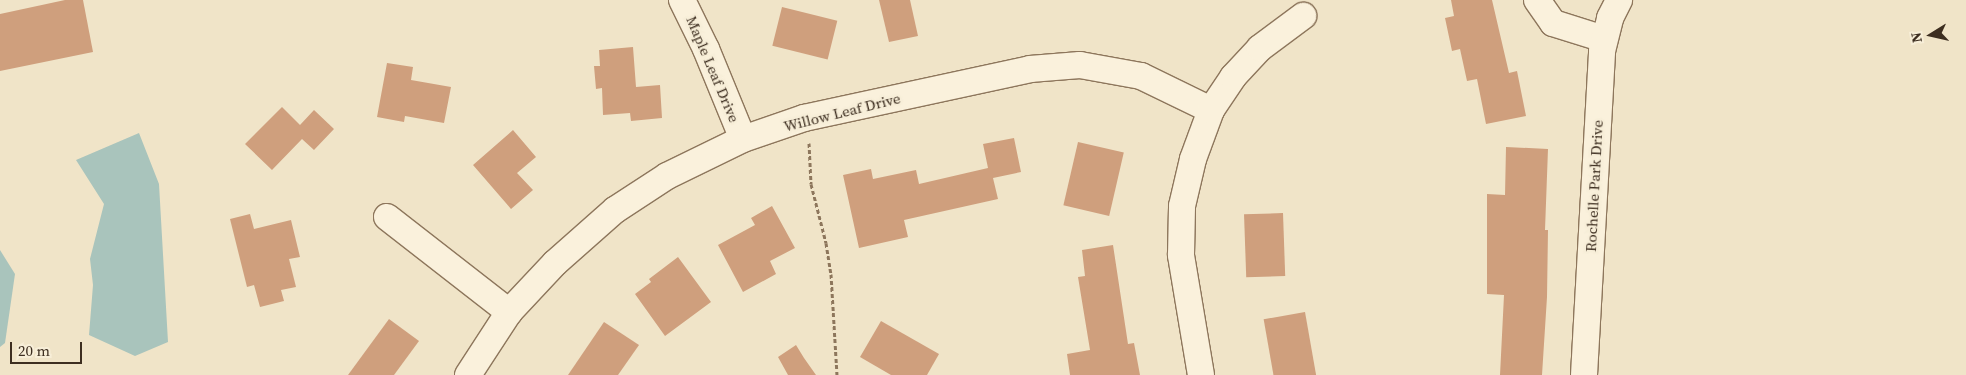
<!DOCTYPE html>
<style>
body{margin:0}
#map{position:relative;width:1966px;height:375px;overflow:hidden;background:#f0e4c8;font-family:"Source Serif 4",serif}
div>[style]{position:absolute}
.water>*{inset:0;background:#a9c4bc}
.building>*{inset:0;background:#cf9f7d;transform-origin:0 0}
.path>*{height:3px;margin-top:-1.5px;transform-origin:0;background:repeating-linear-gradient(90deg,#8d765c 0 4px,transparent 0 6.5px)}
.roads{filter:drop-shadow(1px 0 #8d765c) drop-shadow(-1px 0 #8d765c) drop-shadow(0 1px #8d765c) drop-shadow(0 -1px #8d765c)}
.minor>*{height:26px;margin:-13px;padding:0 13px;transform-origin:13px;border-radius:13px;background:#faf1dc}
span{translate:-50% -50%;white-space:nowrap;text-align:center;line-height:1.15;-webkit-text-stroke:5px #f7eed8;paint-order:stroke}
.street-label{font-size:15px;color:#3d2e20}
.north{position:absolute;left:1906px;top:10px;width:50px;height:50px;-webkit-text-stroke:4px #f7eed8;paint-order:stroke;rotate:260deg;font-size:14px;font-weight:700;line-height:20px;text-align:center;color:#3d2e20}
.north::after{content:'';display:block;margin:auto;width:18px;height:22px;background:#3d2e20;clip-path:polygon(50% 0,100% 100%,50% 72%,0 100%)}
.scale{position:absolute;left:10px;top:342px;width:72px;height:22px;box-sizing:border-box;border:2px solid #3d2e20;border-top:0;padding-left:6px;font-size:15px;line-height:18px;white-space:nowrap;color:#3d2e20;-webkit-text-stroke:4px #f7eed8;paint-order:stroke}
</style>
<div id="map">
<div class="water">
<div style="clip-path:polygon(139px 133px,159px 184px,168px 342px,135px 356px,89px 335px,93px 285px,90px 259px,104px 204px,76px 160px)"></div>
<div style="clip-path:polygon(0 250px,15px 274px,5px 343px,0 347px)"></div>
</div>
<div class="building">
<div style="clip-path:polygon(65px 0,83px 0,93px 52px,0 71px,0 14px)"></div>
<div style="clip-path:polygon(879px 0,910px 0,918px 36px,889px 42px)"></div>
<div style="clip-path:polygon(1451px 0,1492px 0,1509px 73px,1517px 71px,1526px 116px,1486px 124px,1477px 79px,1467px 81px,1460px 49px,1452px 51px,1445px 18px,1454px 16px)"></div>
<div style="left:782px;top:7px;width:57px;height:40px;rotate:14deg"></div>
<div style="clip-path:polygon(633px 47px,636px 87px,660px 85px,662px 118px,631px 121px,630px 113px,603px 115px,602px 88px,596px 89px,594px 66px,600px 66px,599px 50px)"></div>
<div style="clip-path:polygon(387px 63px,413px 67px,411px 80px,451px 87px,444px 123px,405px 116px,404px 122px,377px 117px)"></div>
<div style="clip-path:polygon(282px 107px,300px 125px,314px 110px,334px 129px,314px 150px,302px 139px,272px 170px,245px 144px)"></div>
<div style="clip-path:polygon(513px 130px,536px 157px,517px 173px,533px 190px,511px 209px,473px 165px)"></div>
<div style="clip-path:polygon(1014px 138px,1021px 172px,993px 178px,998px 199px,904px 220px,908px 237px,859px 248px,843px 175px,871px 169px,873px 179px,916px 170px,919px 184px,988px 168px,983px 144px)"></div>
<div style="left:1078px;top:142px;width:47px;height:65px;rotate:13deg"></div>
<div style="clip-path:polygon(1506px 147px,1548px 149px,1545px 230px,1548px 230px,1547px 297px,1542px 375px,1500px 375px,1504px 295px,1487px 294px,1487px 194px,1505px 195px)"></div>
<div style="clip-path:polygon(772px 206px,795px 248px,770px 261px,776px 274px,743px 292px,718px 245px,755px 225px,751px 218px)"></div>
<div style="left:1283px;top:213px;width:63px;height:39px;rotate:88deg"></div>
<div style="clip-path:polygon(250px 214px,254px 229px,291px 220px,300px 257px,289px 259px,296px 287px,281px 290px,284px 301px,260px 307px,254px 285px,247px 287px,230px 219px)"></div>
<div style="clip-path:polygon(1113px 245px,1128px 344px,1134px 343px,1140px 375px,1070px 375px,1067px 354px,1090px 350px,1078px 277px,1085px 276px,1082px 250px)"></div>
<div style="clip-path:polygon(678px 257px,711px 302px,665px 336px,635px 294px,651px 282px,649px 279px)"></div>
<div style="left:1305px;top:312px;width:64px;height:42px;rotate:80deg"></div>
<div style="clip-path:polygon(389px 319px,419px 341px,394px 375px,348px 375px)"></div>
<div style="clip-path:polygon(881px 321px,939px 354px,927px 375px,891px 375px,860px 357px)"></div>
<div style="clip-path:polygon(604px 322px,639px 345px,618px 375px,568px 375px)"></div>
<div style="clip-path:polygon(796px 345px,804px 358px,816px 375px,788px 375px,778px 357px)"></div>
</div>
<div class="path">
<div style="left:809px;top:143px;width:41px;rotate:87.2deg"></div>
<div style="left:811px;top:184px;width:61px;rotate:75.7deg"></div>
<div style="left:826px;top:243px;width:31px;rotate:81deg"></div>
<div style="left:831px;top:274px;width:101px;rotate:86.6deg"></div>
</div>
<div class="roads">
<div class="minor">
<div style="left:682px;top:0;width:55px;rotate:63.9deg"></div>
<div style="left:706px;top:49px;width:97px;rotate:67.7deg"></div>
<div style="left:1537px;top:0;width:28px;rotate:55deg"></div>
<div style="left:1553px;top:23px;width:53px;rotate:17.4deg"></div>
<div style="left:387px;top:217px;width:155px;rotate:37.9deg"></div>
<div style="left:468px;top:375px;width:75px;rotate:-56.9deg"></div>
<div style="left:509px;top:312px;width:67px;rotate:-46.8deg"></div>
<div style="left:555px;top:263px;width:80px;rotate:-41.5deg"></div>
<div style="left:615px;top:210px;width:62px;rotate:-33.2deg"></div>
<div style="left:667px;top:176px;width:85px;rotate:-26deg"></div>
<div style="left:743px;top:139px;width:65px;rotate:-19deg"></div>
<div style="left:804px;top:118px;width:231px;rotate:-12.2deg"></div>
<div style="left:1030px;top:69px;width:50px;rotate:-4.6deg"></div>
<div style="left:1080px;top:65px;width:62px;rotate:10.2deg"></div>
<div style="left:1141px;top:76px;width:78px;rotate:25.9deg"></div>
<div style="left:1201px;top:375px;width:122px;rotate:-99.5deg"></div>
<div style="left:1181px;top:255px;width:49px;rotate:-88.8deg"></div>
<div style="left:1182px;top:206px;width:48px;rotate:-76.8deg"></div>
<div style="left:1193px;top:159px;width:52px;rotate:-69.8deg"></div>
<div style="left:1211px;top:110px;width:40px;rotate:-56deg"></div>
<div style="left:1233px;top:77px;width:40px;rotate:-47deg"></div>
<div style="left:1260px;top:48px;width:54px;rotate:-36.7deg"></div>
<div style="left:1584px;top:375px;width:324px;rotate:-86.8deg"></div>
<div style="left:1602px;top:51px;width:34px;rotate:-76deg"></div>
<div style="left:1610px;top:18px;width:20px;rotate:-63deg"></div>
</div>
</div>
<div class="street-label">
<span style="left:713px;top:69px;rotate:67deg">Maple Leaf Drive</span>
<span style="left:842px;top:112px;rotate:-14deg">Willow Leaf Drive</span>
<span style="left:1594px;top:186px;rotate:-87deg">Rochelle Park Drive</span>
</div>
<div class="north">N</div>
<div class="scale">20 m</div>
</div>
